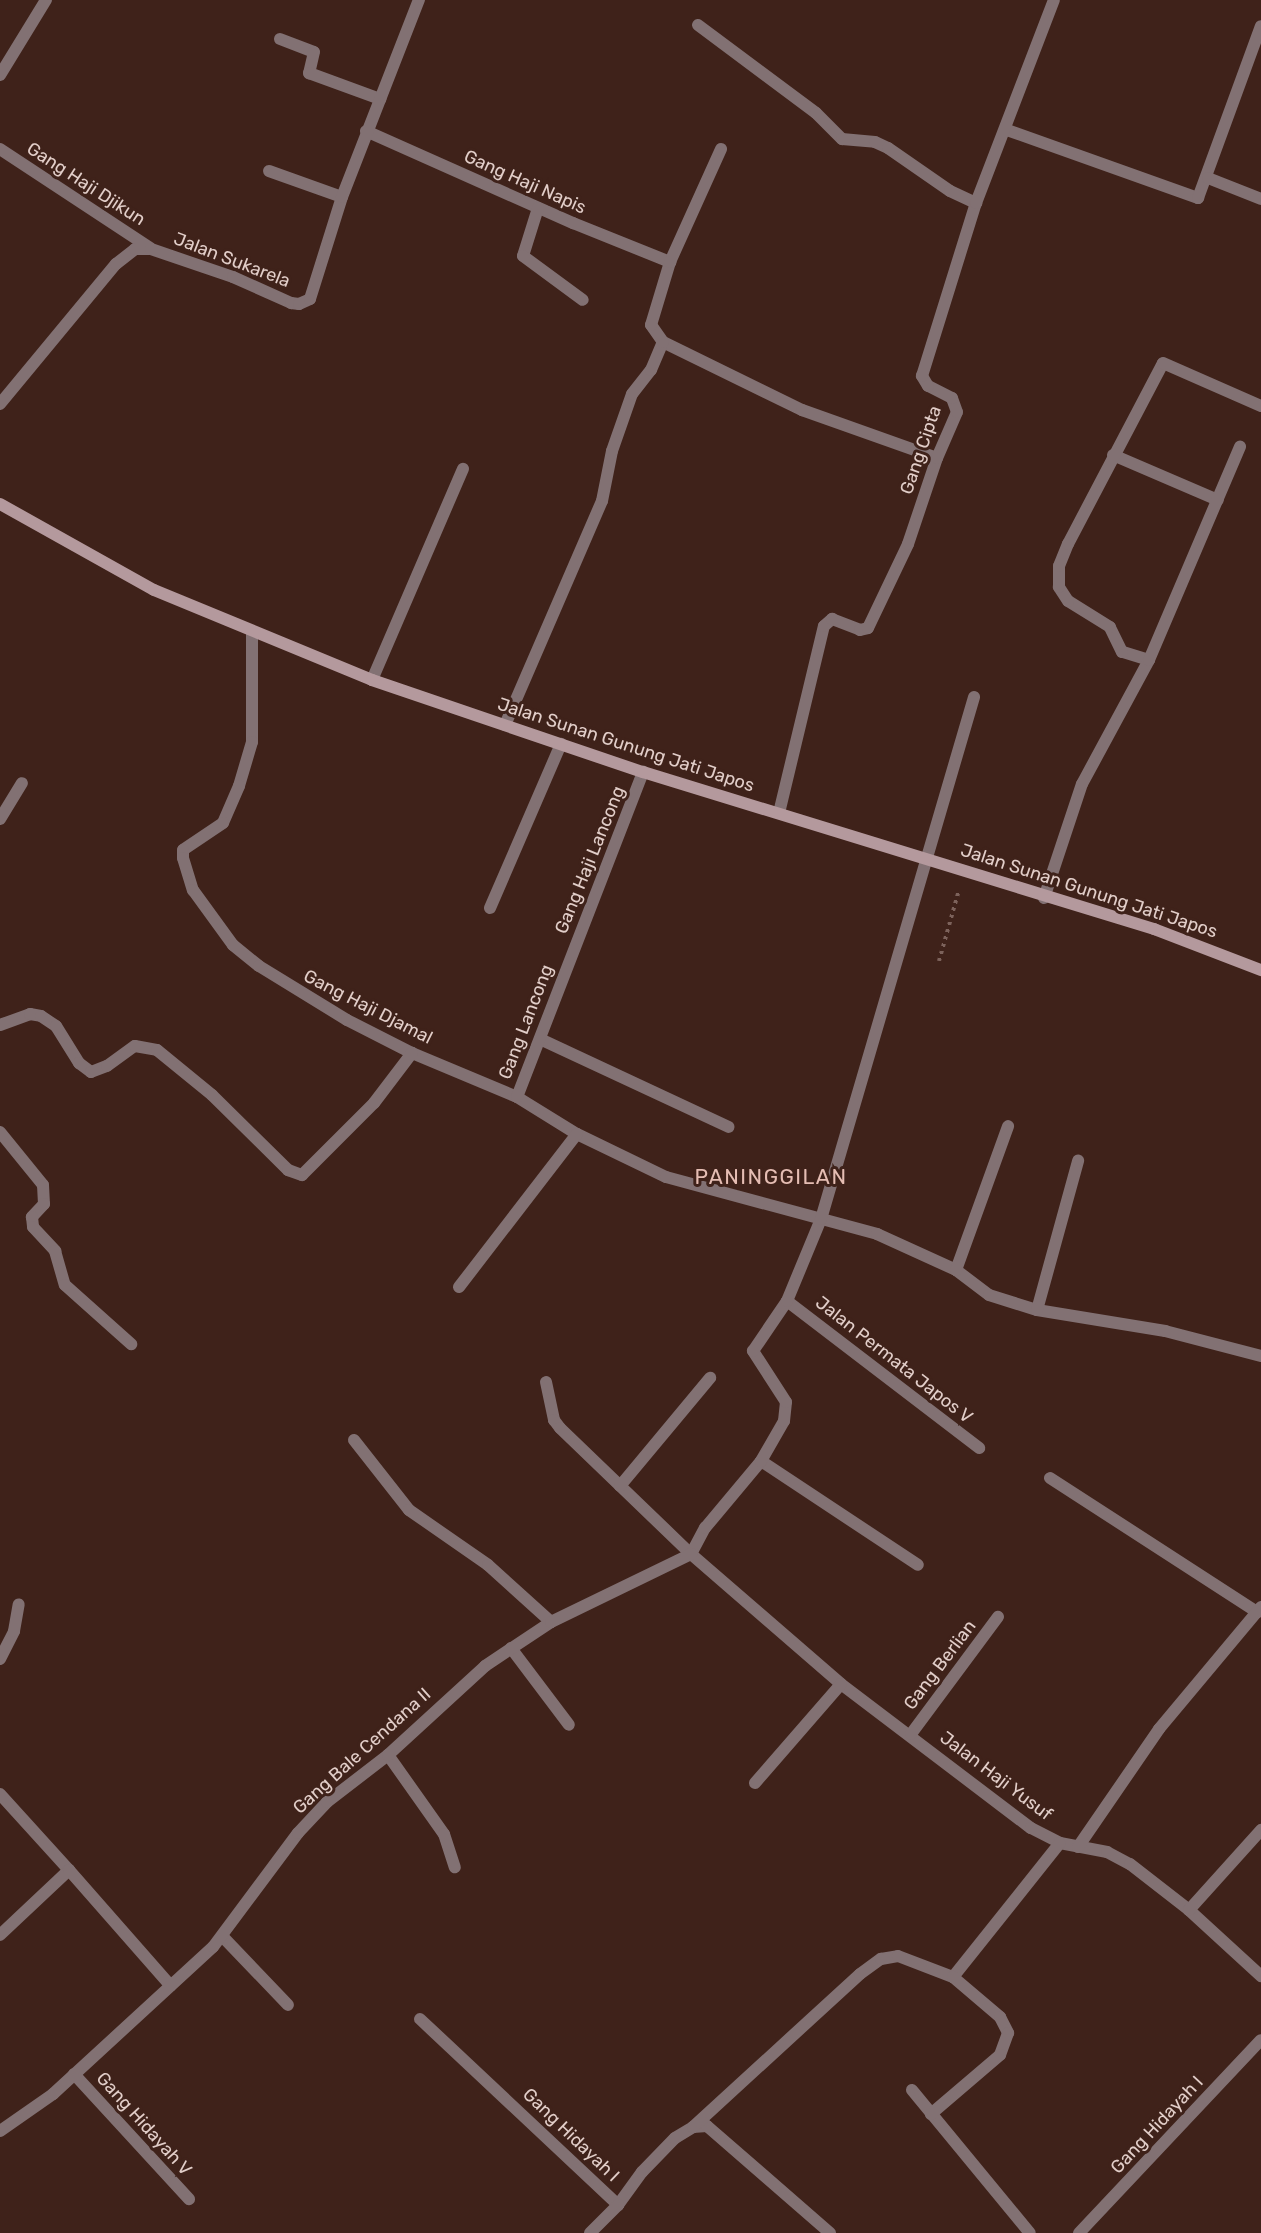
<!DOCTYPE html>
<style>
body{margin:0}
#map{position:relative;width:1261px;height:2233px;overflow:hidden;background:#3f221a;font-family:Rubik,sans-serif}
div>[style]{position:absolute}
.path>*{height:4px;margin-top:-2px;transform-origin:0;background:repeating-linear-gradient(90deg,#7c625b 0 3px,transparent 0 7.5px)}
.lane>*{height:12px;margin:-6px;padding:0 6px;transform-origin:6px;border-radius:6px;background:#827173}
.street>*{height:12px;margin:-6px;padding:0 6px;transform-origin:6px;border-radius:6px;background:#827173}
.secondary>*{height:12px;margin:-6px;padding:0 6px;transform-origin:6px;border-radius:6px;background:#b4999d}
span{translate:-50% -50%;white-space:nowrap;text-align:center;line-height:1.15;-webkit-text-stroke:6px #3f221a;paint-order:stroke}
.street-label{font-size:18px;color:#e2cec9}
.quarter-label{font-size:21px;color:#e5bdb3;letter-spacing:1.5px}
</style>
<div id="map">
<div class="path">
<div style="left:939px;top:961px;width:74px;rotate:-74.3deg"></div>
</div>
<div class="lane">
<div style="left:0;top:819px;width:42px;rotate:-58.6deg"></div>
</div>
<div class="street">
<div style="left:698px;top:25px;width:147px;rotate:36.7deg"></div>
<div style="left:816px;top:113px;width:37px;rotate:45deg"></div>
<div style="left:842px;top:139px;width:33px;rotate:5deg"></div>
<div style="left:875px;top:142px;width:14px;rotate:25deg"></div>
<div style="left:888px;top:148px;width:75px;rotate:34.7deg"></div>
<div style="left:950px;top:191px;width:29px;rotate:25deg"></div>
<div style="left:280px;top:39px;width:36px;rotate:21deg"></div>
<div style="left:314px;top:52px;width:22px;rotate:103deg"></div>
<div style="left:309px;top:73px;width:76px;rotate:20.1deg"></div>
<div style="left:0;top:75px;width:88px;rotate:-58.5deg"></div>
<div style="left:1007px;top:130px;width:203px;rotate:19.6deg"></div>
<div style="left:1198px;top:198px;width:183px;rotate:-69.9deg"></div>
<div style="left:366px;top:131px;width:227px;rotate:24deg"></div>
<div style="left:573px;top:223px;width:105px;rotate:21.9deg"></div>
<div style="left:0;top:149px;width:180px;rotate:33.4deg"></div>
<div style="left:269px;top:171px;width:77px;rotate:19.6deg"></div>
<div style="left:1208px;top:178px;width:57px;rotate:21.6deg"></div>
<div style="left:538px;top:208px;width:50px;rotate:107.4deg"></div>
<div style="left:523px;top:256px;width:74px;rotate:36.3deg"></div>
<div style="left:663px;top:342px;width:155px;rotate:26.1deg"></div>
<div style="left:802px;top:410px;width:143px;rotate:19.6deg"></div>
<div style="left:0;top:404px;width:182px;rotate:-50.4deg"></div>
<div style="left:116px;top:264px;width:24px;rotate:-38deg"></div>
<div style="left:135px;top:249px;width:16px"></div>
<div style="left:151px;top:249px;width:87px;rotate:18.9deg"></div>
<div style="left:233px;top:277px;width:64px;rotate:24.1deg"></div>
<div style="left:291px;top:303px;width:8px;rotate:7deg"></div>
<div style="left:299px;top:304px;width:12px;rotate:-24deg"></div>
<div style="left:310px;top:299px;width:107px;rotate:-72.6deg"></div>
<div style="left:342px;top:197px;width:212px;rotate:-68.7deg"></div>
<div style="left:1113px;top:455px;width:114px;rotate:23.2deg"></div>
<div style="left:252px;top:633px;width:109px;rotate:90deg"></div>
<div style="left:252px;top:742px;width:46px;rotate:106.5deg"></div>
<div style="left:239px;top:786px;width:40px;rotate:113.4deg"></div>
<div style="left:223px;top:823px;width:48px;rotate:146deg"></div>
<div style="left:183px;top:850px;width:8px;rotate:90deg"></div>
<div style="left:183px;top:858px;width:34px;rotate:73deg"></div>
<div style="left:193px;top:890px;width:68px;rotate:54deg"></div>
<div style="left:233px;top:945px;width:33px;rotate:39deg"></div>
<div style="left:259px;top:966px;width:103px;rotate:31.5deg"></div>
<div style="left:347px;top:1020px;width:73px;rotate:26.9deg"></div>
<div style="left:412px;top:1053px;width:114px;rotate:22.7deg"></div>
<div style="left:517px;top:1097px;width:70px;rotate:31.7deg"></div>
<div style="left:577px;top:1134px;width:99px;rotate:25.8deg"></div>
<div style="left:666px;top:1177px;width:219px;rotate:15.1deg"></div>
<div style="left:877px;top:1234px;width:87px;rotate:24.5deg"></div>
<div style="left:956px;top:1270px;width:41px;rotate:37.1deg"></div>
<div style="left:989px;top:1295px;width:50px;rotate:17.4deg"></div>
<div style="left:1037px;top:1310px;width:130px;rotate:9.3deg"></div>
<div style="left:1165px;top:1331px;width:99px;rotate:14.6deg"></div>
<div style="left:1149px;top:660px;width:28px;rotate:-163deg"></div>
<div style="left:1122px;top:652px;width:28px;rotate:-116deg"></div>
<div style="left:1110px;top:627px;width:49px;rotate:-148.2deg"></div>
<div style="left:1068px;top:601px;width:17px;rotate:-123deg"></div>
<div style="left:1059px;top:587px;width:21px;rotate:-90deg"></div>
<div style="left:1059px;top:566px;width:24px;rotate:-68deg"></div>
<div style="left:1068px;top:544px;width:204px;rotate:-62.3deg"></div>
<div style="left:1163px;top:363px;width:107px;rotate:23.7deg"></div>
<div style="left:372px;top:680px;width:230px;rotate:-66.7deg"></div>
<div style="left:505px;top:725px;width:244px;rotate:-66.6deg"></div>
<div style="left:602px;top:501px;width:51px;rotate:-78.7deg"></div>
<div style="left:612px;top:451px;width:60px;rotate:-70.7deg"></div>
<div style="left:632px;top:394px;width:31px;rotate:-52deg"></div>
<div style="left:651px;top:370px;width:30px;rotate:-67deg"></div>
<div style="left:663px;top:342px;width:21px;rotate:-125deg"></div>
<div style="left:651px;top:325px;width:66px;rotate:-73.2deg"></div>
<div style="left:670px;top:262px;width:124px;rotate:-65.7deg"></div>
<div style="left:779px;top:813px;width:192px;rotate:-76.5deg"></div>
<div style="left:824px;top:626px;width:11px;rotate:-41deg"></div>
<div style="left:832px;top:619px;width:30px;rotate:21deg"></div>
<div style="left:860px;top:630px;width:8px;rotate:-14deg"></div>
<div style="left:868px;top:628px;width:93px;rotate:-64.5deg"></div>
<div style="left:908px;top:544px;width:91px;rotate:-71.4deg"></div>
<div style="left:937px;top:458px;width:50px;rotate:-66.5deg"></div>
<div style="left:957px;top:412px;width:15px;rotate:-110deg"></div>
<div style="left:952px;top:398px;width:27px;rotate:-153deg"></div>
<div style="left:928px;top:386px;width:12px;rotate:-121deg"></div>
<div style="left:922px;top:376px;width:181px;rotate:-72.7deg"></div>
<div style="left:976px;top:203px;width:217px;rotate:-69deg"></div>
<div style="left:1044px;top:898px;width:120px;rotate:-71.6deg"></div>
<div style="left:1082px;top:784px;width:141px;rotate:-61.6deg"></div>
<div style="left:1149px;top:660px;width:232px;rotate:-66.9deg"></div>
<div style="left:490px;top:908px;width:179px;rotate:-66.6deg"></div>
<div style="left:0;top:1025px;width:32px;rotate:-20deg"></div>
<div style="left:30px;top:1014px;width:11px;rotate:10deg"></div>
<div style="left:41px;top:1016px;width:18px;rotate:34deg"></div>
<div style="left:56px;top:1026px;width:44px;rotate:58.1deg"></div>
<div style="left:79px;top:1063px;width:15px;rotate:37deg"></div>
<div style="left:91px;top:1072px;width:17px;rotate:-21deg"></div>
<div style="left:107px;top:1066px;width:34px;rotate:-36deg"></div>
<div style="left:135px;top:1046px;width:22px;rotate:10deg"></div>
<div style="left:157px;top:1050px;width:71px;rotate:39.3deg"></div>
<div style="left:212px;top:1095px;width:107px;rotate:44.6deg"></div>
<div style="left:288px;top:1170px;width:15px;rotate:20deg"></div>
<div style="left:302px;top:1175px;width:102px;rotate:-45deg"></div>
<div style="left:374px;top:1103px;width:63px;rotate:-52.8deg"></div>
<div style="left:540px;top:1039px;width:208px;rotate:25deg"></div>
<div style="left:517px;top:1097px;width:349px;rotate:-68.8deg"></div>
<div style="left:0;top:1132px;width:68px;rotate:50.9deg"></div>
<div style="left:43px;top:1185px;width:19px;rotate:87deg"></div>
<div style="left:44px;top:1204px;width:18px;rotate:133deg"></div>
<div style="left:32px;top:1217px;width:10px;rotate:84deg"></div>
<div style="left:33px;top:1227px;width:33px;rotate:47deg"></div>
<div style="left:55px;top:1251px;width:35px;rotate:74deg"></div>
<div style="left:65px;top:1285px;width:89px;rotate:41.8deg"></div>
<div style="left:956px;top:1270px;width:153px;rotate:-70.1deg"></div>
<div style="left:459px;top:1287px;width:193px;rotate:-52.4deg"></div>
<div style="left:787px;top:1301px;width:242px;rotate:37.4deg"></div>
<div style="left:1037px;top:1310px;width:155px;rotate:-74.6deg"></div>
<div style="left:546px;top:1382px;width:39px;rotate:78deg"></div>
<div style="left:554px;top:1420px;width:10px;rotate:53deg"></div>
<div style="left:560px;top:1428px;width:182px;rotate:43.9deg"></div>
<div style="left:691px;top:1554px;width:198px;rotate:40.9deg"></div>
<div style="left:841px;top:1684px;width:238px;rotate:37.2deg"></div>
<div style="left:1031px;top:1828px;width:33px;rotate:27deg"></div>
<div style="left:1060px;top:1843px;width:48px;rotate:10.8deg"></div>
<div style="left:1107px;top:1852px;width:26px;rotate:28deg"></div>
<div style="left:1130px;top:1864px;width:75px;rotate:37.9deg"></div>
<div style="left:1189px;top:1910px;width:98px;rotate:42.5deg"></div>
<div style="left:354px;top:1440px;width:89px;rotate:51.8deg"></div>
<div style="left:409px;top:1510px;width:96px;rotate:34.8deg"></div>
<div style="left:488px;top:1565px;width:85px;rotate:42.1deg"></div>
<div style="left:761px;top:1461px;width:188px;rotate:33.5deg"></div>
<div style="left:1050px;top:1478px;width:247px;rotate:32.9deg"></div>
<div style="left:620px;top:1486px;width:141px;rotate:-50.2deg"></div>
<div style="left:691px;top:1554px;width:30px;rotate:-62deg"></div>
<div style="left:705px;top:1528px;width:87px;rotate:-50.1deg"></div>
<div style="left:761px;top:1461px;width:46px;rotate:-60.1deg"></div>
<div style="left:784px;top:1421px;width:19px;rotate:-84deg"></div>
<div style="left:786px;top:1402px;width:61px;rotate:-122.9deg"></div>
<div style="left:753px;top:1351px;width:60px;rotate:-55.8deg"></div>
<div style="left:787px;top:1301px;width:89px;rotate:-67.5deg"></div>
<div style="left:821px;top:1219px;width:544px;rotate:-73.66deg"></div>
<div style="left:511px;top:1648px;width:96px;rotate:53deg"></div>
<div style="left:0;top:1659px;width:31px;rotate:-63deg"></div>
<div style="left:14px;top:1631px;width:27px;rotate:-80deg"></div>
<div style="left:911px;top:1734px;width:146px;rotate:-53.4deg"></div>
<div style="left:388px;top:1755px;width:97px;rotate:54.7deg"></div>
<div style="left:444px;top:1834px;width:35px;rotate:72deg"></div>
<div style="left:755px;top:1783px;width:131px;rotate:-49deg"></div>
<div style="left:0;top:1794px;width:103px;rotate:47.8deg"></div>
<div style="left:1078px;top:1847px;width:143px;rotate:-55.5deg"></div>
<div style="left:1159px;top:1729px;width:159px;rotate:-50.1deg"></div>
<div style="left:1189px;top:1910px;width:108px;rotate:-48deg"></div>
<div style="left:0;top:1935px;width:95px;rotate:-43.3deg"></div>
<div style="left:69px;top:1870px;width:154px;rotate:48.7deg"></div>
<div style="left:223px;top:1937px;width:94px;rotate:46.3deg"></div>
<div style="left:953px;top:1977px;width:171px;rotate:-51.4deg"></div>
<div style="left:420px;top:2019px;width:272px;rotate:43.2deg"></div>
<div style="left:618px;top:2205px;width:41px;rotate:-54deg"></div>
<div style="left:642px;top:2172px;width:47px;rotate:-45.9deg"></div>
<div style="left:675px;top:2138px;width:21px;rotate:-31deg"></div>
<div style="left:693px;top:2127px;width:14px;rotate:-4deg"></div>
<div style="left:707px;top:2126px;width:163px;rotate:41deg"></div>
<div style="left:74px;top:2074px;width:170px;rotate:47.4deg"></div>
<div style="left:912px;top:2090px;width:185px;rotate:50.5deg"></div>
<div style="left:693px;top:2127px;width:226px;rotate:-42.5deg"></div>
<div style="left:860px;top:1974px;width:26px;rotate:-36deg"></div>
<div style="left:881px;top:1959px;width:17px;rotate:-10deg"></div>
<div style="left:898px;top:1956px;width:59px;rotate:20.9deg"></div>
<div style="left:953px;top:1977px;width:62px;rotate:40.4deg"></div>
<div style="left:1000px;top:2017px;width:18px;rotate:63deg"></div>
<div style="left:1008px;top:2033px;width:23px;rotate:110deg"></div>
<div style="left:1000px;top:2055px;width:91px;rotate:139.5deg"></div>
<div style="left:0;top:2131px;width:65px;rotate:-34.9deg"></div>
<div style="left:53px;top:2094px;width:217px;rotate:-42.6deg"></div>
<div style="left:213px;top:1947px;width:142px;rotate:-53.3deg"></div>
<div style="left:298px;top:1833px;width:42px;rotate:-46.9deg"></div>
<div style="left:327px;top:1802px;width:77px;rotate:-37.6deg"></div>
<div style="left:388px;top:1755px;width:132px;rotate:-42.5deg"></div>
<div style="left:485px;top:1666px;width:79px;rotate:-33.7deg"></div>
<div style="left:551px;top:1622px;width:156px;rotate:-25.9deg"></div>
<div style="left:590px;top:2233px;width:40px;rotate:-45deg"></div>
<div style="left:1079px;top:2233px;width:265px;rotate:-46.7deg"></div>
</div>
<div class="secondary">
<div style="left:0;top:504px;width:176px;rotate:29.2deg"></div>
<div style="left:154px;top:590px;width:236px;rotate:22.4deg"></div>
<div style="left:372px;top:680px;width:286px;rotate:18.8deg"></div>
<div style="left:643px;top:772px;width:535px;rotate:17.08deg"></div>
<div style="left:1154px;top:929px;width:115px;rotate:21deg"></div>
</div>
<div class="street-label">
<span style="left:525px;top:182px;rotate:24deg">Gang Haji Napis</span>
<span style="left:86px;top:184px;rotate:33deg">Gang Haji Djikun</span>
<span style="left:232px;top:260px;rotate:21deg">Jalan Sukarela</span>
<span style="left:921px;top:450px;rotate:-71deg">Gang Cipta</span>
<span style="left:626px;top:745px;rotate:18deg">Jalan Sunan Gunung Jati Japos</span>
<span style="left:590px;top:860px;rotate:-68deg">Gang Haji Lancong</span>
<span style="left:1089px;top:891px;rotate:18deg">Jalan Sunan Gunung Jati Japos</span>
<span style="left:368px;top:1007px;rotate:27deg">Gang Haji Djamal</span>
<span style="left:526px;top:1022px;rotate:-69deg">Gang Lancong</span>
<span style="left:894px;top:1360px;rotate:38deg">Jalan Permata Japos V</span>
<span style="left:940px;top:1665px;rotate:-53deg">Gang Berlian</span>
<span style="left:362px;top:1751px;rotate:-42deg">Gang Bale Cendana II</span>
<span style="left:996px;top:1776px;rotate:37deg">Jalan Haji Yusuf</span>
<span style="left:144px;top:2124px;rotate:48deg">Gang Hidayah V</span>
<span style="left:1157px;top:2125px;rotate:-47deg">Gang Hidayah I</span>
<span style="left:571px;top:2135px;rotate:44deg">Gang Hidayah I</span>
</div>
<div class="quarter-label">
<span style="left:771px;top:1177px">PANINGGILAN</span>
</div>
</div>
